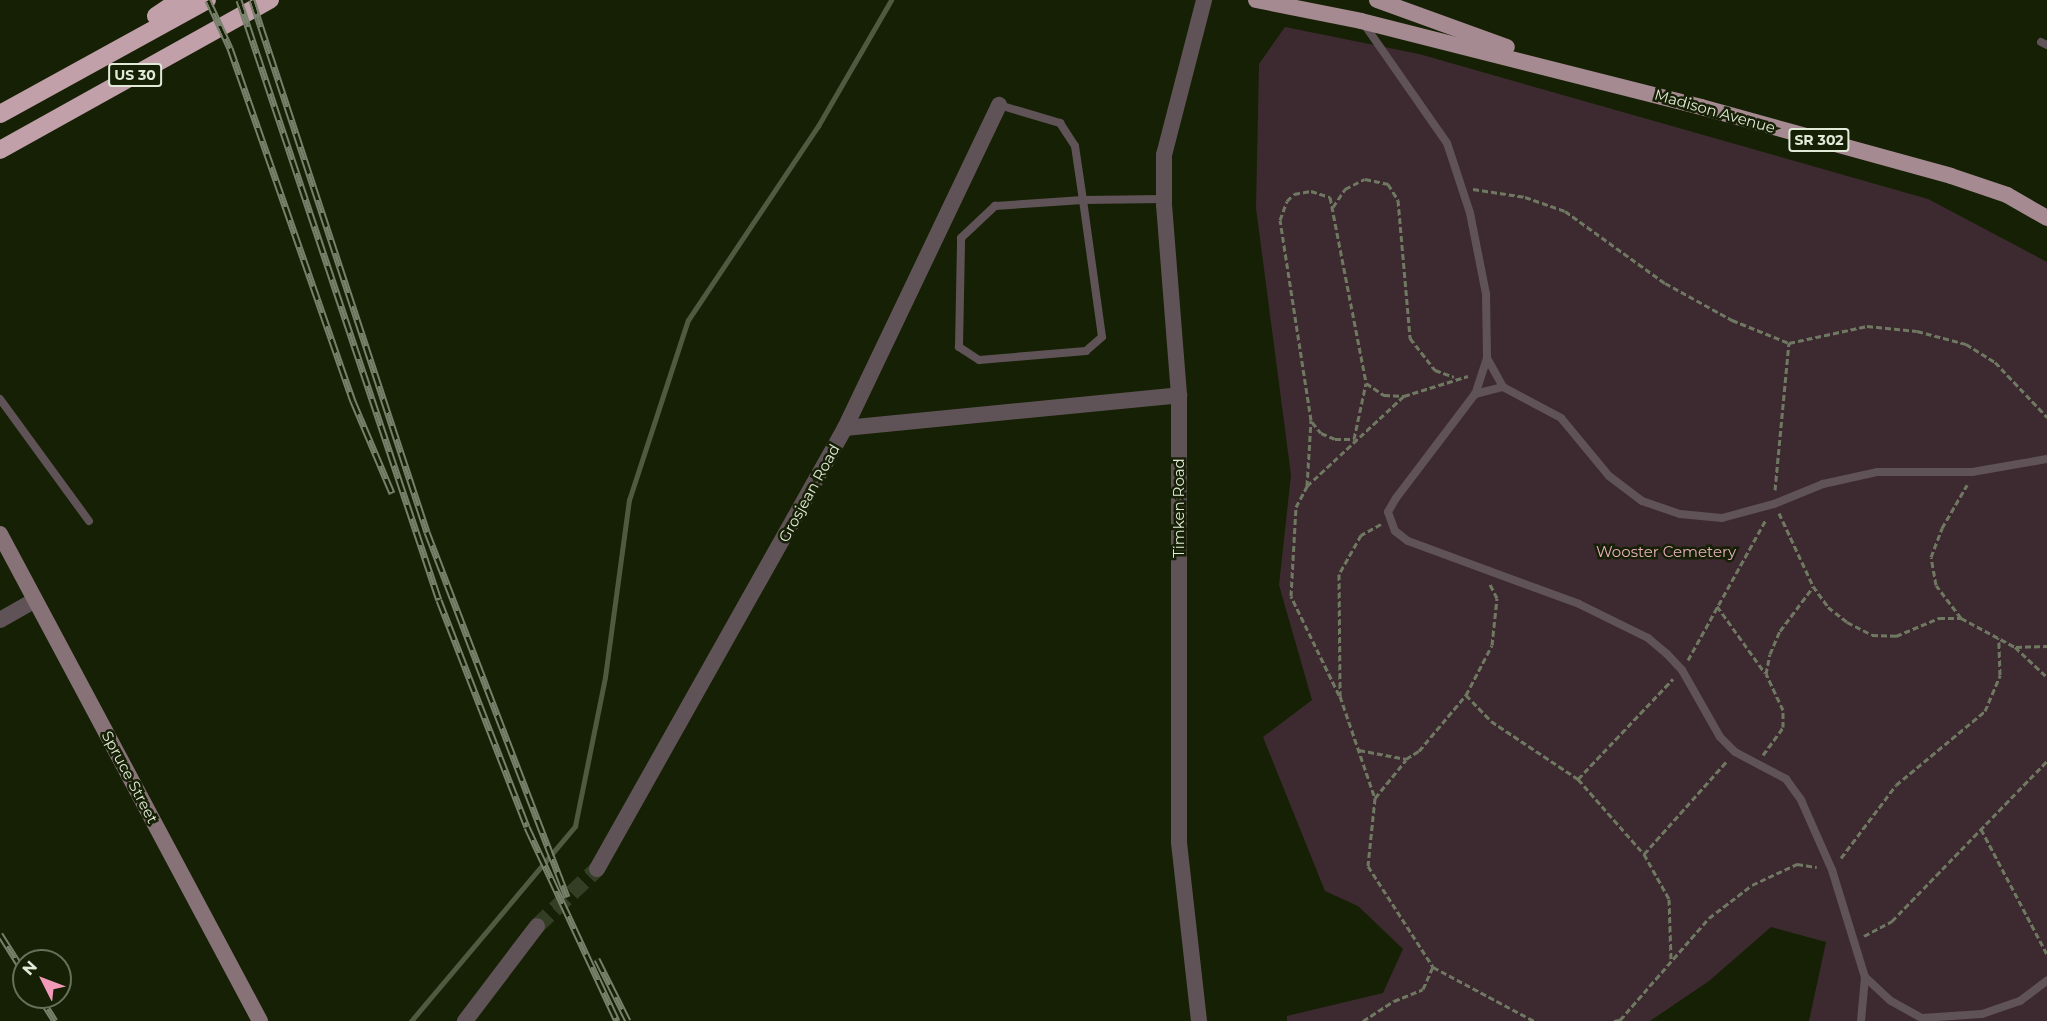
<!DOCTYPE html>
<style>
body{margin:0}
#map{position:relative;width:2047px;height:1021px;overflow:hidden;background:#162005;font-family:Montserrat,sans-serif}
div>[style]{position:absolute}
.green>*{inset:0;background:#3d2a30}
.stream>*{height:5px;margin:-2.5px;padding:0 2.5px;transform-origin:2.5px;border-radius:2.5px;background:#505a41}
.minor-tunnel>*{height:16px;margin-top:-8px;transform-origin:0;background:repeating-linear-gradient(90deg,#343e25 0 16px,transparent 0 24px)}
.path>*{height:3px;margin-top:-1.5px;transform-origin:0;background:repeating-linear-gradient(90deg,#6f7861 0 6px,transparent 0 9px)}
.service>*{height:8px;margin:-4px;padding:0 4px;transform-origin:4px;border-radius:4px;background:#605357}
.minor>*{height:16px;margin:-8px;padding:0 8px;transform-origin:8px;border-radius:8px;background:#605357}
.tertiary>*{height:16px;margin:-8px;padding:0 8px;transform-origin:8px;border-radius:8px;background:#605357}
.secondary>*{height:16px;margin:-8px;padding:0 8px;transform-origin:8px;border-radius:8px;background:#877278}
.primary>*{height:16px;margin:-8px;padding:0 8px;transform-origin:8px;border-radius:8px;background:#a68a92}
.motorway>*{height:18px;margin:-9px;padding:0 9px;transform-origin:9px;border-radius:9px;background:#c1a0aa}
.rail>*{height:7px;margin-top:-3.5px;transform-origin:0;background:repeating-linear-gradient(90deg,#162005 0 14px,#77806a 0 28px);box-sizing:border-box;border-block:2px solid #77806a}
span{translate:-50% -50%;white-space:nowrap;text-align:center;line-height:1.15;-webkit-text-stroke:5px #162005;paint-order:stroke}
.shield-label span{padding:2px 4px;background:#162005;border:2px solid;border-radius:4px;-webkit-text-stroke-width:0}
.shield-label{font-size:14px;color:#e1e9d8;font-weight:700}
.street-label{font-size:15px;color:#e1e9d8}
.park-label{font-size:15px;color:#e9afc1}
.north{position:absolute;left:12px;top:949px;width:60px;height:60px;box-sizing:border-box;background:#162005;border:2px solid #677059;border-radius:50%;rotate:312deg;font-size:16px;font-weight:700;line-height:24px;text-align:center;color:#e1e9d8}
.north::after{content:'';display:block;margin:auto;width:21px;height:27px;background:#f09ab7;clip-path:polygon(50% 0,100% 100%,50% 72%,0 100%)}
</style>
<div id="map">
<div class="green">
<div style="clip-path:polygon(1285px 27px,1419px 54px,1928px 199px,2047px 262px,2047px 1021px,1809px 1021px,1826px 942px,1771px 927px,1709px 981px,1650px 1021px,1287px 1021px,1287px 1016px,1383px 993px,1403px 949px,1358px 906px,1325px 891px,1263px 737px,1312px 700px,1279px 585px,1291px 475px,1256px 208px,1259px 64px)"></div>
</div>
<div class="stream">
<div style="left:411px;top:1021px;width:255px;rotate:-49.9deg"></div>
<div style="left:575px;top:826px;width:152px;rotate:-78.6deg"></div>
<div style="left:605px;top:677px;width:179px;rotate:-82.3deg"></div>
<div style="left:629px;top:500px;width:189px;rotate:-71.9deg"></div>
<div style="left:688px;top:320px;width:234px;rotate:-56.2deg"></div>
<div style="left:818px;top:126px;width:146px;rotate:-59.9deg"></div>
</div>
<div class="minor-tunnel">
<div style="left:537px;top:926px;width:83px;rotate:-43.5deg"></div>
</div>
<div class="path">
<div style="left:1473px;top:189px;width:53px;rotate:8.7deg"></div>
<div style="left:1525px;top:197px;width:42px;rotate:19.3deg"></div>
<div style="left:1565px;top:211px;width:123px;rotate:35.8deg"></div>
<div style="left:1665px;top:283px;width:77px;rotate:28.9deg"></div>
<div style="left:1732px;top:320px;width:61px;rotate:22deg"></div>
<div style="left:1789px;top:343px;width:80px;rotate:-12.3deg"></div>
<div style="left:1867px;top:326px;width:50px;rotate:5.7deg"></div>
<div style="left:1917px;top:331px;width:51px;rotate:14.9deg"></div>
<div style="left:1966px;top:344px;width:34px;rotate:32deg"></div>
<div style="left:1995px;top:362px;width:76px;rotate:46.6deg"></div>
<div style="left:1333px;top:207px;width:22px;rotate:-56deg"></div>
<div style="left:1345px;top:189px;width:22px;rotate:-27deg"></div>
<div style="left:1365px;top:179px;width:24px;rotate:12deg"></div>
<div style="left:1388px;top:184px;width:19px;rotate:58deg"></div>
<div style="left:1398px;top:200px;width:139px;rotate:85deg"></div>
<div style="left:1410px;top:338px;width:41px;rotate:52deg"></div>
<div style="left:1435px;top:370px;width:20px;rotate:20deg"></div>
<div style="left:1312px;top:422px;width:14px;rotate:51deg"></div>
<div style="left:1321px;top:433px;width:15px;rotate:23deg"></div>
<div style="left:1335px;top:439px;width:19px"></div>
<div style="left:1354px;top:439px;width:57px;rotate:-77.9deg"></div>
<div style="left:1307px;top:486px;width:66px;rotate:-86.5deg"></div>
<div style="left:1311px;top:420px;width:202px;rotate:-98.8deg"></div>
<div style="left:1280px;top:220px;width:20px;rotate:-70deg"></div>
<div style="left:1287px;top:201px;width:10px;rotate:-45deg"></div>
<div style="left:1294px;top:194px;width:17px;rotate:-10deg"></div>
<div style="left:1311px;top:191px;width:20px;rotate:18deg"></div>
<div style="left:1330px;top:197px;width:189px;rotate:79deg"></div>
<div style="left:1366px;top:383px;width:22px;rotate:34deg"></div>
<div style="left:1384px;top:395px;width:20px;rotate:3deg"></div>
<div style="left:1775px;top:490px;width:148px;rotate:-84.6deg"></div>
<div style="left:1779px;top:513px;width:81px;rotate:65deg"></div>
<div style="left:1813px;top:586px;width:26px;rotate:54deg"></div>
<div style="left:1828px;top:607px;width:24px;rotate:38deg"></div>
<div style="left:1847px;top:622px;width:28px;rotate:27deg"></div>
<div style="left:1872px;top:635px;width:24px;rotate:2deg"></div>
<div style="left:1896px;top:636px;width:47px;rotate:-22.7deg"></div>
<div style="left:1939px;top:618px;width:22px"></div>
<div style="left:1961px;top:618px;width:61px;rotate:28.2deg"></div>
<div style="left:2015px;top:647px;width:44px;rotate:43.2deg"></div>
<div style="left:1381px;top:524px;width:23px;rotate:151deg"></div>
<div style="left:1361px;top:535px;width:45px;rotate:119.4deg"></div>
<div style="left:1339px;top:574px;width:122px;rotate:89.5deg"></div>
<div style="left:1340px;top:696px;width:108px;rotate:71.1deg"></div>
<div style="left:1375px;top:798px;width:68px;rotate:95.9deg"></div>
<div style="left:1368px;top:866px;width:120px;rotate:57.2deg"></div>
<div style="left:1433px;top:967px;width:115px;rotate:28.1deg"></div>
<div style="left:1717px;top:606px;width:82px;rotate:54.4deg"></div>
<div style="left:1961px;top:618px;width:41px;rotate:-127.1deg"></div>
<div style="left:1936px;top:585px;width:28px;rotate:-100deg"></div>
<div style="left:1931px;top:557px;width:31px;rotate:-69deg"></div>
<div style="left:1942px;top:528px;width:50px;rotate:-59.8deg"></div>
<div style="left:2016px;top:647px;width:31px;rotate:-2deg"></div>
<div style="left:1688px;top:660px;width:161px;rotate:-61deg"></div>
<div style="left:1339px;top:695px;width:110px;rotate:-115.9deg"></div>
<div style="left:1291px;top:596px;width:89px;rotate:-86.8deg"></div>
<div style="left:1296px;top:507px;width:24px;rotate:-62deg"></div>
<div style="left:1307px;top:486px;width:132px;rotate:-42.9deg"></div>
<div style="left:1404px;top:396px;width:67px;rotate:-17.4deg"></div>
<div style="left:1466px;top:695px;width:36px;rotate:46deg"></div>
<div style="left:1491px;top:721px;width:105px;rotate:33.7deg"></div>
<div style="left:1578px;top:779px;width:100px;rotate:48.7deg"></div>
<div style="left:1644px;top:854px;width:51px;rotate:60.9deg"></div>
<div style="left:1669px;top:899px;width:60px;rotate:88.1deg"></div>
<div style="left:1359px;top:750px;width:48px;rotate:10.8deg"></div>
<div style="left:1406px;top:759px;width:15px;rotate:-32deg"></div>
<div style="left:1419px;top:751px;width:73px;rotate:-50deg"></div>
<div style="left:1466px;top:695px;width:56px;rotate:-62.5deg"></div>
<div style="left:1492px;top:645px;width:47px;rotate:-83.9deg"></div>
<div style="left:1497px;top:598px;width:16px;rotate:-117deg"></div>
<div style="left:1763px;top:755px;width:34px;rotate:-54deg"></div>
<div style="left:1783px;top:727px;width:17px;rotate:-90deg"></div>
<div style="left:1783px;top:710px;width:40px;rotate:-115deg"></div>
<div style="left:1766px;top:674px;width:20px;rotate:-79deg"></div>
<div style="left:1770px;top:654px;width:25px;rotate:-67deg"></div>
<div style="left:1780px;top:631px;width:55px;rotate:-53.1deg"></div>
<div style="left:1578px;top:779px;width:138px;rotate:-46.5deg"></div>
<div style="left:1375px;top:798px;width:49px;rotate:-50.8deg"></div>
<div style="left:1981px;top:829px;width:141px;rotate:62.2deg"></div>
<div style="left:1644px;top:854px;width:125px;rotate:-48.3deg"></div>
<div style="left:1841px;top:858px;width:91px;rotate:-53deg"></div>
<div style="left:1896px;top:785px;width:116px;rotate:-39.7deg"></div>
<div style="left:1985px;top:711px;width:39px;rotate:-67deg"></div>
<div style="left:2000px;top:675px;width:37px;rotate:-92deg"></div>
<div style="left:1864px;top:936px;width:32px;rotate:-28deg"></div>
<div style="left:1892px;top:921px;width:223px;rotate:-45.9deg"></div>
<div style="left:1363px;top:1021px;width:37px;rotate:-33deg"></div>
<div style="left:1394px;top:1001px;width:31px;rotate:-22deg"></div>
<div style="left:1423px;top:989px;width:24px;rotate:-66deg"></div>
<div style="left:1614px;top:1021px;width:6px;rotate:-9deg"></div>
<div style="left:1620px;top:1020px;width:135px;rotate:-48.9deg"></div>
<div style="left:1709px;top:918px;width:54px;rotate:-37.5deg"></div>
<div style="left:1752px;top:885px;width:50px;rotate:-25deg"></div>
<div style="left:1797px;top:864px;width:20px;rotate:9deg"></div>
</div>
<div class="service">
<div style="left:1364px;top:24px;width:145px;rotate:55.1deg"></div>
<div style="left:1447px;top:143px;width:74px;rotate:71.8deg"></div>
<div style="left:1470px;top:213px;width:83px;rotate:78.8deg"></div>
<div style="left:1486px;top:294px;width:64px;rotate:89.1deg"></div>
<div style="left:1487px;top:358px;width:38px;rotate:108deg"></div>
<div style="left:1475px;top:394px;width:131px;rotate:127.2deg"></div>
<div style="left:1396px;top:498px;width:16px;rotate:120deg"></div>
<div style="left:1388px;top:512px;width:20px;rotate:70deg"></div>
<div style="left:1395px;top:531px;width:16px;rotate:38deg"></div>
<div style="left:1408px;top:541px;width:182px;rotate:20.2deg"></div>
<div style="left:1579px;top:604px;width:77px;rotate:26.2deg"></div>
<div style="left:1648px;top:638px;width:25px;rotate:40deg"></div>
<div style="left:1667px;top:654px;width:22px;rotate:47deg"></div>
<div style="left:1682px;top:670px;width:77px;rotate:60.4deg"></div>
<div style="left:1720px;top:737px;width:21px;rotate:45deg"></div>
<div style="left:1735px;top:752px;width:58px;rotate:27.9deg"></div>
<div style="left:1786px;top:779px;width:26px;rotate:54deg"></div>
<div style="left:1801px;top:800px;width:77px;rotate:66.1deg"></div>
<div style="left:1832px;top:870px;width:112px;rotate:72.9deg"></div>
<div style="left:1865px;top:977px;width:35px;rotate:43deg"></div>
<div style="left:1891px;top:1001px;width:35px;rotate:29deg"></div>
<div style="left:1922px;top:1018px;width:60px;rotate:-3.8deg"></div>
<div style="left:1982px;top:1014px;width:40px;rotate:-18.9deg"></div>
<div style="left:2020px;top:1001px;width:34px;rotate:-37deg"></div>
<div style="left:2041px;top:42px;width:7px;rotate:27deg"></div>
<div style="left:999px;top:105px;width:64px;rotate:16.4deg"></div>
<div style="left:1060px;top:123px;width:27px;rotate:57deg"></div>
<div style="left:1075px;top:146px;width:55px;rotate:81.6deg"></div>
<div style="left:1083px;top:200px;width:138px;rotate:82.1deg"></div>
<div style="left:1102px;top:337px;width:21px;rotate:139deg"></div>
<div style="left:1086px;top:351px;width:107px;rotate:175.2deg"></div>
<div style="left:979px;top:360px;width:24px;rotate:-147deg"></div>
<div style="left:959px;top:347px;width:109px;rotate:-88.9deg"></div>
<div style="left:961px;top:238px;width:47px;rotate:-43.3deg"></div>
<div style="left:995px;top:206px;width:88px;rotate:-3.9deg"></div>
<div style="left:1083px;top:200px;width:81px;rotate:-0.7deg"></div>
<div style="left:1487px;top:358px;width:33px;rotate:61deg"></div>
<div style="left:1503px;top:387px;width:66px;rotate:28.1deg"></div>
<div style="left:1561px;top:418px;width:75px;rotate:50.4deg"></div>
<div style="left:1609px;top:476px;width:41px;rotate:37.1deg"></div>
<div style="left:1642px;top:501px;width:40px;rotate:18.9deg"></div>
<div style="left:1680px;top:514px;width:42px;rotate:5.4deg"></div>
<div style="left:1722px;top:518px;width:54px;rotate:-15.1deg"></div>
<div style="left:1774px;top:504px;width:53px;rotate:-22.2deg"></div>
<div style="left:1823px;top:484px;width:55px;rotate:-12.5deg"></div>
<div style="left:1877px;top:472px;width:95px"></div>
<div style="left:1972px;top:472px;width:76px;rotate:-9.8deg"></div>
<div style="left:1475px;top:394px;width:29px;rotate:-14deg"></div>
<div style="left:0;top:399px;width:151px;rotate:53.9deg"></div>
<div style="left:1861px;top:1021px;width:44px;rotate:-84.8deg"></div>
</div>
<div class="minor">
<div style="left:845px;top:428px;width:336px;rotate:-5.6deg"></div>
<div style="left:0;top:620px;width:40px;rotate:-29.7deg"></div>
<div style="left:597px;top:869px;width:506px;rotate:-60.65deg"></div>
<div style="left:845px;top:428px;width:358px;rotate:-64.5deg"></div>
<div style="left:465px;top:1021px;width:119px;rotate:-52.8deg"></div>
</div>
<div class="tertiary">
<div style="left:1199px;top:1021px;width:180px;rotate:-96.4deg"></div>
<div style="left:1179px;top:842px;width:447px;rotate:-90deg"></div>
<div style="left:1179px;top:395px;width:191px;rotate:-94.5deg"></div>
<div style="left:1164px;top:205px;width:50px;rotate:-90deg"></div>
<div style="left:1164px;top:155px;width:160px;rotate:-75.5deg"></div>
</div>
<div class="secondary">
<div style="left:0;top:534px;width:552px;rotate:61.9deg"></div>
</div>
<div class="primary">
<div style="left:1256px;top:0;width:107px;rotate:11.3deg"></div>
<div style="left:1361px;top:21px;width:351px;rotate:14.2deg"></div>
<div style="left:1701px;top:107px;width:259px;rotate:15.4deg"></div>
<div style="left:1951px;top:176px;width:59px;rotate:18.7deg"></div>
<div style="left:2007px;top:195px;width:46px;rotate:29.9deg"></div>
<div style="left:1377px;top:0;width:138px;rotate:19.9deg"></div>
</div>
<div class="motorway">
<div style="left:156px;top:16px;width:29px;rotate:-34deg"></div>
<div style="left:0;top:114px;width:236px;rotate:-28.8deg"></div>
<div style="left:0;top:150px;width:309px;rotate:-29.1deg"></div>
</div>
<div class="rail">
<div style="left:208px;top:0;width:53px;rotate:65.4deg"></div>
<div style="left:230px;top:48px;width:374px;rotate:70.8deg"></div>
<div style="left:353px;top:401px;width:100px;rotate:67deg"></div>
<div style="left:239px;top:0;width:632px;rotate:71.57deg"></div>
<div style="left:439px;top:600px;width:243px;rotate:68.8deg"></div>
<div style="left:527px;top:827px;width:214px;rotate:65.1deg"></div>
<div style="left:252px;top:0;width:560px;rotate:71.79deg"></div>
<div style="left:427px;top:532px;width:391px;rotate:69deg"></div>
<div style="left:0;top:934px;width:45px;rotate:57.7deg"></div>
<div style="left:597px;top:959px;width:69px;rotate:63.4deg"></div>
<div style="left:40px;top:997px;width:28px;rotate:58deg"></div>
</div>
<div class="shield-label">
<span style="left:135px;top:75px">US 30</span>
<span style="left:1819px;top:140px">SR 302</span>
</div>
<div class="street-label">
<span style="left:1715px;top:111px;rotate:16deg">Madison Avenue</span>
<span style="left:809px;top:493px;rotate:-61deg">Grosjean Road</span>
<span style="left:1179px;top:508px;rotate:-90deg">Timken Road</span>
<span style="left:130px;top:777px;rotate:62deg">Spruce Street</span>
</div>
<div class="park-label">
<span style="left:1666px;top:552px">Wooster Cemetery</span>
</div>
<div class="north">N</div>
</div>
